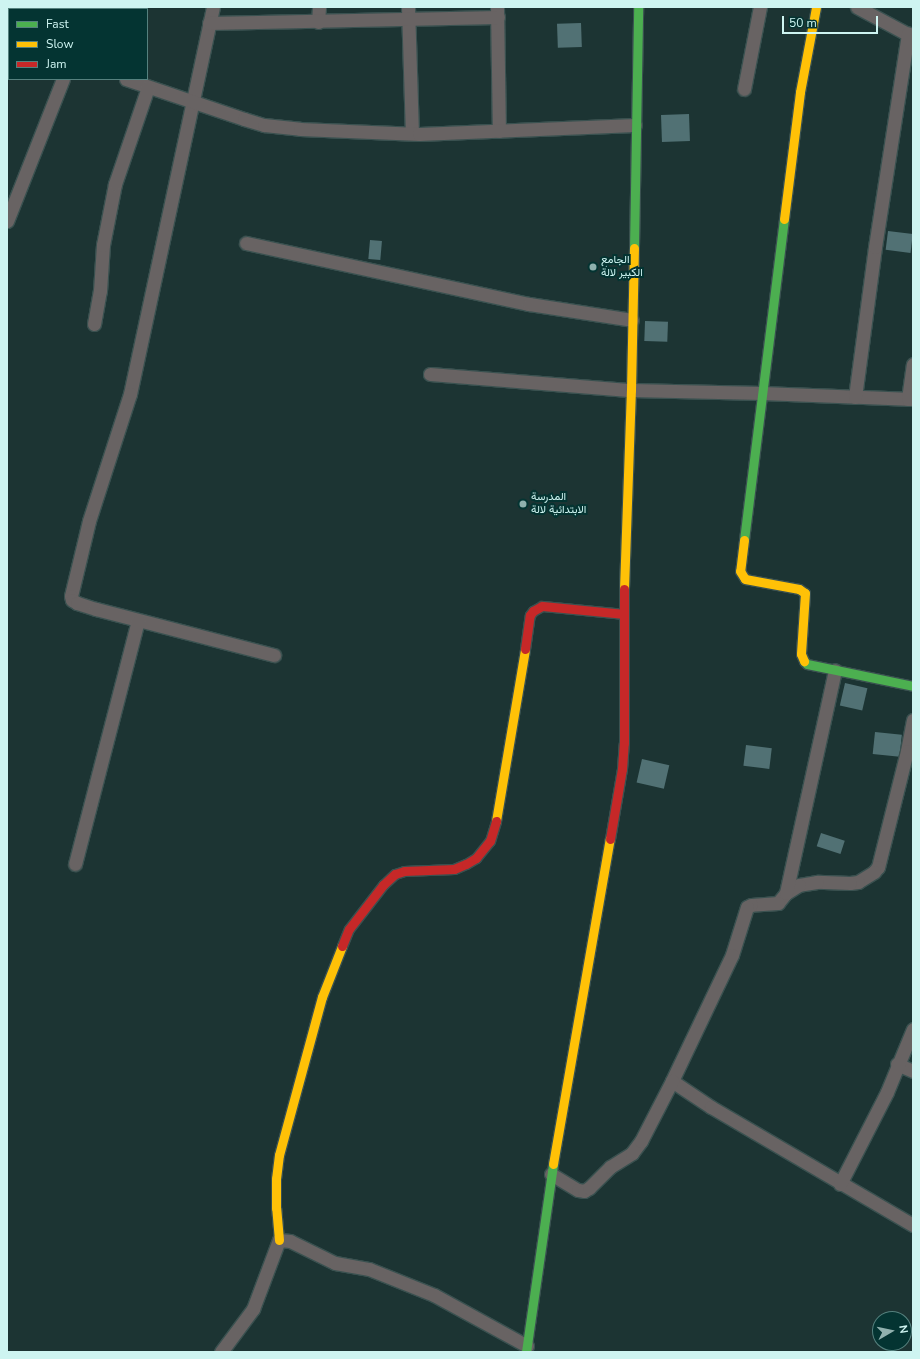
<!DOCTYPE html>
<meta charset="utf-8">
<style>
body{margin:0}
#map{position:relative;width:920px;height:1359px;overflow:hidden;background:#1c3433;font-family:"Nunito Sans",Vazirmatn,sans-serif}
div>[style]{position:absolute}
.building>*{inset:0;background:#517174;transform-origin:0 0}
.roads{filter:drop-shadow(1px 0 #3a5150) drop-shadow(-1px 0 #3a5150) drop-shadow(0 1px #3a5150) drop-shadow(0 -1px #3a5150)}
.street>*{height:13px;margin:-6.5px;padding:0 6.5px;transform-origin:6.5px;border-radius:6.5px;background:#686363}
.fast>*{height:9px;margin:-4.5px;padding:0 4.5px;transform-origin:4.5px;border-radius:4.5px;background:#4caf50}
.slow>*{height:9px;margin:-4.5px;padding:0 4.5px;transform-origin:4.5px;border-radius:4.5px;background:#ffc107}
.jam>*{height:9px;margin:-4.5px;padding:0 4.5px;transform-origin:4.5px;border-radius:4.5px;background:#c62828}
.dots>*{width:11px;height:11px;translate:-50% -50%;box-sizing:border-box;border:2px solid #043432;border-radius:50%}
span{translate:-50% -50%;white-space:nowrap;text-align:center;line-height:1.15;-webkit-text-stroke:4px #043432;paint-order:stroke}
.poi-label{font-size:11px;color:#cef4f1}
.left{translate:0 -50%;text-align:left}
.frame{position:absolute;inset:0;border:8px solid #cef4f1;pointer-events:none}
.legend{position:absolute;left:8px;top:8px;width:140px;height:72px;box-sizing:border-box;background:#043432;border:1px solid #55817e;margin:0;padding:5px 7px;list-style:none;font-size:12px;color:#cef4f1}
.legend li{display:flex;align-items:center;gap:8px;height:20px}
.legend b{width:20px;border:1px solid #55817e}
.north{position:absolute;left:872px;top:1311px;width:40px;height:40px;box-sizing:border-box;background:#043432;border:1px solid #55817e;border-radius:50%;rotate:81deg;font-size:11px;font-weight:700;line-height:16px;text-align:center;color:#cef4f1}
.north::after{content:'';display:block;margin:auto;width:14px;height:18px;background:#90b1ae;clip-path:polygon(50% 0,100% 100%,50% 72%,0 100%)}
.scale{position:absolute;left:782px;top:16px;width:96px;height:18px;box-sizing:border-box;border:2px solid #cef4f1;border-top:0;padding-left:5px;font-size:12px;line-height:14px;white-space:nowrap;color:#cef4f1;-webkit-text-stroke:3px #043432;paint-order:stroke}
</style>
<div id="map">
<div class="building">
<div style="left:581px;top:23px;width:24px;height:24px;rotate:88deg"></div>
<div style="left:689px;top:114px;width:27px;height:28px;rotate:88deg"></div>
<div style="left:888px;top:231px;width:25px;height:19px;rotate:7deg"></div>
<div style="left:370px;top:240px;width:12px;height:19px;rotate:5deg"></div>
<div style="left:645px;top:321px;width:23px;height:20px;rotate:2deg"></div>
<div style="left:845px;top:683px;width:23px;height:23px;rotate:13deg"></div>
<div style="left:875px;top:732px;width:27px;height:22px;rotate:6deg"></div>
<div style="left:746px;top:745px;width:26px;height:21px;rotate:7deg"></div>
<div style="left:642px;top:759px;width:28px;height:24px;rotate:13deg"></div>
<div style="left:821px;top:833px;width:25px;height:14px;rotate:18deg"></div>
</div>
<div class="roads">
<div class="street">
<div style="left:213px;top:7px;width:396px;rotate:102.1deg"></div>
<div style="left:130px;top:394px;width:133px;rotate:107.9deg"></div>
<div style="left:89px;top:521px;width:77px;rotate:103.5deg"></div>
<div style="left:71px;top:596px;width:4px;rotate:76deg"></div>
<div style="left:72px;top:600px;width:6px;rotate:31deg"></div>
<div style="left:77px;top:603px;width:20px;rotate:18deg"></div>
<div style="left:96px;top:609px;width:184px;rotate:14.5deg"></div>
<div style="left:408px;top:7px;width:126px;rotate:88.2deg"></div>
<div style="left:497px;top:7px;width:124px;rotate:89.1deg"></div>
<div style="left:857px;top:7px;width:64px;rotate:28.2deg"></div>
<div style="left:318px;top:22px;width:15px;rotate:-86deg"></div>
<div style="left:209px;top:23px;width:289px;rotate:-1.2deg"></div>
<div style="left:7px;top:39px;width:2px;rotate:27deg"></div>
<div style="left:126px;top:79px;width:125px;rotate:18.7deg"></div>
<div style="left:244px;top:119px;width:21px;rotate:17deg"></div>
<div style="left:264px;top:125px;width:36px;rotate:6deg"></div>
<div style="left:300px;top:129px;width:119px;rotate:2.4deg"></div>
<div style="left:419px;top:134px;width:216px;rotate:-2.4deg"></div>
<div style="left:744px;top:89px;width:84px;rotate:-79deg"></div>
<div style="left:7px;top:221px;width:153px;rotate:-68.5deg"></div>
<div style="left:246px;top:243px;width:289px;rotate:12.2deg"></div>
<div style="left:529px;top:304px;width:104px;rotate:8.8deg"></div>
<div style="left:94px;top:324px;width:34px;rotate:-80deg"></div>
<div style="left:100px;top:291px;width:46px;rotate:-86.3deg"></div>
<div style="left:103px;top:245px;width:62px;rotate:-78.9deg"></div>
<div style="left:115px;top:184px;width:102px;rotate:-71.2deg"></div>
<div style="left:430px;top:374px;width:202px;rotate:4.6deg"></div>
<div style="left:631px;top:390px;width:131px;rotate:1.3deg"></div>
<div style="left:762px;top:393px;width:151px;rotate:2.3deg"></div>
<div style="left:855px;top:397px;width:151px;rotate:-82.4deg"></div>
<div style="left:875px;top:247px;width:216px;rotate:-81.2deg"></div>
<div style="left:908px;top:399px;width:35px;rotate:-82deg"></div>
<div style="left:913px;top:720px;width:32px;rotate:101deg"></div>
<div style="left:907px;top:751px;width:120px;rotate:104deg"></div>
<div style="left:878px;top:867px;width:6px;rotate:129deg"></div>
<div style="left:874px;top:872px;width:19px;rotate:148deg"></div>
<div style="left:858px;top:882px;width:8px;rotate:173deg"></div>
<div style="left:850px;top:883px;width:33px;rotate:-178deg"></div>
<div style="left:817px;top:882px;width:18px;rotate:171deg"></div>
<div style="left:799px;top:885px;width:15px;rotate:148deg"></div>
<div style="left:786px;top:893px;width:13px;rotate:129deg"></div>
<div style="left:778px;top:903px;width:27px;rotate:176deg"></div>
<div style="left:751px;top:905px;width:4px;rotate:153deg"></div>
<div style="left:747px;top:907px;width:50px;rotate:107.4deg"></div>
<div style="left:732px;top:955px;width:140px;rotate:115.5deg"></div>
<div style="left:672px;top:1081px;width:47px;rotate:33.7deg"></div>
<div style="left:711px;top:1107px;width:234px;rotate:30.3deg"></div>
<div style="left:75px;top:864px;width:251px;rotate:-75.5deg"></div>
<div style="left:786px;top:893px;width:228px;rotate:-77.6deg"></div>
<div style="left:897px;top:1064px;width:17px;rotate:24deg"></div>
<div style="left:551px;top:1174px;width:31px;rotate:31deg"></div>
<div style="left:578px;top:1190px;width:6px;rotate:9deg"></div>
<div style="left:584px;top:1191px;width:6px;rotate:-31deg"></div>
<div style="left:589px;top:1188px;width:30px;rotate:-45deg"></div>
<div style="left:610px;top:1167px;width:26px;rotate:-32deg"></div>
<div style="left:632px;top:1153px;width:15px;rotate:-53deg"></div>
<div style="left:641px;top:1141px;width:68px;rotate:-62.7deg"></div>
<div style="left:840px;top:1184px;width:103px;rotate:-62.9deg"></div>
<div style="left:887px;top:1092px;width:68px;rotate:-67.6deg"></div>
<div style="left:221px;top:1352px;width:54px;rotate:-53.3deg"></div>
<div style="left:253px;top:1309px;width:74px;rotate:-69.4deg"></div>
<div style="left:279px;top:1240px;width:11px;rotate:5deg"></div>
<div style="left:290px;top:1241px;width:50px;rotate:26.1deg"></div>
<div style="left:335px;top:1263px;width:35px;rotate:10deg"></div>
<div style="left:369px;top:1269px;width:70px;rotate:21.8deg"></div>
<div style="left:434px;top:1295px;width:106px;rotate:28.7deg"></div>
</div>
<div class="fast">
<div style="left:634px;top:248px;width:241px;rotate:-89deg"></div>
<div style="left:744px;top:540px;width:323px;rotate:-82.9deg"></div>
<div style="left:804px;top:661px;width:4px;rotate:45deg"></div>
<div style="left:807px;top:664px;width:108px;rotate:11.7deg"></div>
<div style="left:526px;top:1352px;width:190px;rotate:-81.8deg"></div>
</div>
<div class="slow">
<div style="left:784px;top:219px;width:128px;rotate:-82.8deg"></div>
<div style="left:800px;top:92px;width:86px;rotate:-79.3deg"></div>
<div style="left:744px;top:540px;width:31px;rotate:97deg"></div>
<div style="left:740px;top:571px;width:9px;rotate:58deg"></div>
<div style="left:745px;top:579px;width:55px;rotate:10.5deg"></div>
<div style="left:799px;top:589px;width:7px;rotate:34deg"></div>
<div style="left:805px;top:593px;width:61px;rotate:93.8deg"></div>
<div style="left:801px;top:654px;width:8px;rotate:67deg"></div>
<div style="left:624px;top:589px;width:199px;rotate:-88deg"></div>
<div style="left:631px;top:390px;width:142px;rotate:-88.8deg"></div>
<div style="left:496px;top:821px;width:174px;rotate:-80.4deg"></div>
<div style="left:553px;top:1164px;width:330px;rotate:-80.1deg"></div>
<div style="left:279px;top:1240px;width:32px;rotate:-95deg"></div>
<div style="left:276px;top:1208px;width:29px;rotate:-90deg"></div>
<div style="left:276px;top:1179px;width:24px;rotate:-83deg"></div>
<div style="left:279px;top:1155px;width:164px;rotate:-74.8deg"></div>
<div style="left:322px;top:997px;width:55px;rotate:-68.6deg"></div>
</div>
<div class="jam">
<div style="left:525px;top:649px;width:34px;rotate:-82deg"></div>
<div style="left:530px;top:615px;width:5px;rotate:-53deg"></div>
<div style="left:533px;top:611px;width:10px;rotate:-29deg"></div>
<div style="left:542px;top:606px;width:81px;rotate:5.6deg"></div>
<div style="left:610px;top:839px;width:71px;rotate:-80.3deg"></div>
<div style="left:622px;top:769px;width:26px;rotate:-86deg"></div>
<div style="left:624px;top:743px;width:154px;rotate:-90deg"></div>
<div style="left:342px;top:946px;width:18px;rotate:-68deg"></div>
<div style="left:349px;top:929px;width:56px;rotate:-52.3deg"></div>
<div style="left:383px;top:885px;width:16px;rotate:-43deg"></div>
<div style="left:395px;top:874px;width:9px;rotate:-18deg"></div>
<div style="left:404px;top:871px;width:50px;rotate:-2.3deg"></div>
<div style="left:454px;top:869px;width:13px;rotate:-23deg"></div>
<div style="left:466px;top:864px;width:12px;rotate:-31deg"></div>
<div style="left:476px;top:858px;width:22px;rotate:-51deg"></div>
<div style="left:490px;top:841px;width:21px;rotate:-73deg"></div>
</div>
</div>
<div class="dots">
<div style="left:593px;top:267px;background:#90b1ae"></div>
<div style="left:523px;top:504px;background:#90b1ae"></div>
</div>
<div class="poi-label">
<span class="left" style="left:601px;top:267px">الجامع<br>الكبير لالة</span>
<span class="left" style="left:531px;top:504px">المدرسة<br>الابتدائية لالة</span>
</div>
<div class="frame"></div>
<ul class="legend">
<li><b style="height:5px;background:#4caf50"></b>Fast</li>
<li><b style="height:5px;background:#ffc107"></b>Slow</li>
<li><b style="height:5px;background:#c62828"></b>Jam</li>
</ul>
<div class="north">N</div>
<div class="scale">50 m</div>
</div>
